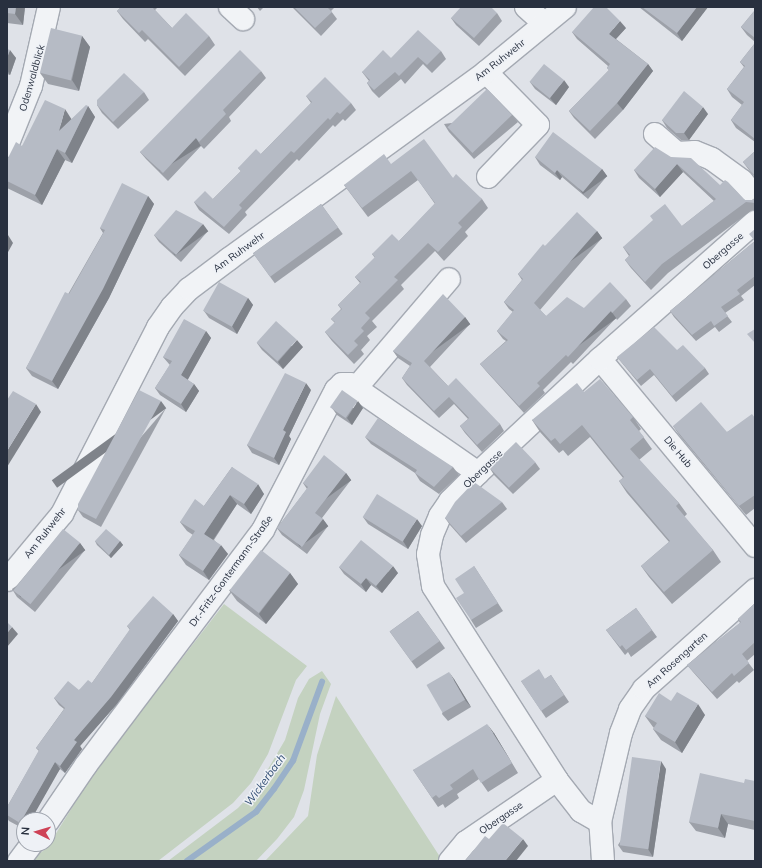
<!DOCTYPE html>
<meta charset="utf-8">
<style>
body{margin:0}
#map{position:relative;width:762px;height:868px;overflow:hidden;background:#dfe2e8;font-family:Mulish,sans-serif}
div>[style]{position:absolute}
.green>*{inset:0;background:#c4d2c0}
.stream>*{height:5.5px;margin:-2.75px;padding:0 2.75px;transform-origin:2.75px;border-radius:2.75px;background:#99b0c9}
.roads{filter:drop-shadow(1px 0 #a4a9b2) drop-shadow(-1px 0 #a4a9b2) drop-shadow(0 1px #a4a9b2) drop-shadow(0 -1px #a4a9b2)}
.minor>*{height:22px;margin:-11px;padding:0 11px;transform-origin:11px;border-radius:11px;background:#f1f3f6}
.wall>*{inset:0;background:#9da1a9;transform-origin:0 0}
.shaded-wall>*{inset:0;background:#7f838a;transform-origin:0 0}
.building>*{inset:0;background:#b6bbc5;transform-origin:0 0}
span{translate:-50% -50%;white-space:nowrap;text-align:center;line-height:1.15;-webkit-text-stroke:3px #eef1f6;paint-order:stroke}
.street-label{font-size:10px;color:#28303f}
.water-label{font-size:11px;color:#324e73;font-style:italic}
.frame{position:absolute;inset:0;border:8px solid #28303f;pointer-events:none}
.north{position:absolute;left:16px;top:812px;width:40px;height:40px;box-sizing:border-box;background:#eef1f6;border:1px solid #9fa4ad;border-radius:50%;rotate:275deg;font-size:11px;font-weight:700;line-height:16px;text-align:center;color:#28303f}
.north::after{content:'';display:block;margin:auto;width:14px;height:18px;background:#ce4256;clip-path:polygon(50% 0,100% 100%,50% 72%,0 100%)}
</style>
<div id="map">
<div class="green">
<div style="clip-path:polygon(224px 604px,307px 666px,296px 680px,268px 754px,251px 783px,233px 803px,158px 861px,29px 861px,47px 848px,94px 772px)"></div>
<div style="clip-path:polygon(322px 671px,331px 684px,320px 714px,304px 790px,294px 817px,277px 839px,256px 861px,168px 861px,238px 808px,257px 788px,285px 740px,298px 698px,309px 679px)"></div>
<div style="clip-path:polygon(336px 696px,442px 860px,441px 861px,265px 861px,308px 816px,317px 755px)"></div>
</div>
<div class="stream">
<div style="left:187px;top:861px;width:85px;rotate:-35.4deg"></div>
<div style="left:256px;top:812px;width:29px;rotate:-52deg"></div>
<div style="left:274px;top:789px;width:34px;rotate:-56deg"></div>
<div style="left:293px;top:761px;width:84px;rotate:-69.8deg"></div>
</div>
<div class="roads">
<div class="minor">
<div style="left:230px;top:7px;width:18px;rotate:43deg"></div>
<div style="left:526px;top:7px;width:25px;rotate:42deg"></div>
<div style="left:486px;top:72px;width:74px;rotate:45.5deg"></div>
<div style="left:538px;top:125px;width:72px;rotate:133.9deg"></div>
<div style="left:655px;top:134px;width:29px;rotate:41deg"></div>
<div style="left:677px;top:153px;width:18px;rotate:-3deg"></div>
<div style="left:695px;top:152px;width:18px;rotate:22deg"></div>
<div style="left:712px;top:159px;width:37px;rotate:36deg"></div>
<div style="left:742px;top:181px;width:20px;rotate:49deg"></div>
<div style="left:7px;top:146px;width:65px;rotate:-68.2deg"></div>
<div style="left:31px;top:86px;width:81px;rotate:-77.2deg"></div>
<div style="left:600px;top:359px;width:243px;rotate:50.3deg"></div>
<div style="left:356px;top:388px;width:143px;rotate:-49.5deg"></div>
<div style="left:7px;top:580px;width:86px;rotate:-50.2deg"></div>
<div style="left:62px;top:514px;width:210px;rotate:-62.8deg"></div>
<div style="left:158px;top:327px;width:24px;rotate:-55deg"></div>
<div style="left:172px;top:307px;width:25px;rotate:-47deg"></div>
<div style="left:189px;top:289px;width:50px;rotate:-36.9deg"></div>
<div style="left:229px;top:259px;width:318px;rotate:-36deg"></div>
<div style="left:486px;top:72px;width:102px;rotate:-39.4deg"></div>
<div style="left:48px;top:821px;width:68px;rotate:-55.8deg"></div>
<div style="left:86px;top:765px;width:294px;rotate:-53deg"></div>
<div style="left:263px;top:530px;width:158px;rotate:-62.5deg"></div>
<div style="left:336px;top:390px;width:8px;rotate:-45deg"></div>
<div style="left:342px;top:384px;width:8px"></div>
<div style="left:350px;top:384px;width:156px;rotate:34.8deg"></div>
<div style="left:600px;top:822px;width:22px;rotate:-150deg"></div>
<div style="left:581px;top:811px;width:39px;rotate:-128deg"></div>
<div style="left:557px;top:780px;width:230px;rotate:-122.6deg"></div>
<div style="left:433px;top:586px;width:32px;rotate:-99deg"></div>
<div style="left:428px;top:554px;width:19px;rotate:-78deg"></div>
<div style="left:432px;top:535px;width:21px;rotate:-67deg"></div>
<div style="left:440px;top:516px;width:18px;rotate:-56deg"></div>
<div style="left:450px;top:501px;width:40px;rotate:-45deg"></div>
<div style="left:478px;top:473px;width:167px;rotate:-43.1deg"></div>
<div style="left:600px;top:359px;width:207px;rotate:-41.5deg"></div>
<div style="left:19px;top:861px;width:21px;rotate:-53deg"></div>
<div style="left:450px;top:861px;width:25px;rotate:-50deg"></div>
<div style="left:466px;top:842px;width:110px;rotate:-34.3deg"></div>
<div style="left:603px;top:861px;width:39px;rotate:-94deg"></div>
<div style="left:600px;top:822px;width:91px;rotate:-76.7deg"></div>
<div style="left:621px;top:733px;width:26px;rotate:-69deg"></div>
<div style="left:630px;top:709px;width:24px;rotate:-55deg"></div>
<div style="left:644px;top:689px;width:149px;rotate:-41.7deg"></div>
</div>
</div>
<div class="wall">
<div style="clip-path:polygon(7px 7px,25px 7px,23px 25px,7px 23px)"></div>
<div style="clip-path:polygon(121px 7px,158px 7px,155px 10px,172px 28px,209px 36px,215px 45px,185px 76px,148px 39px,145px 42px,123px 19px,117px 11px)"></div>
<div style="clip-path:polygon(257px 7px,264px 7px,260px 11px)"></div>
<div style="clip-path:polygon(292px 7px,335px 7px,331px 11px,337px 19px,321px 36px)"></div>
<div style="clip-path:polygon(639px 7px,708px 7px,682px 41px)"></div>
<div style="clip-path:polygon(755px 10px,755px 42px,747px 35px,741px 27px)"></div>
<div style="clip-path:polygon(497px 13px,502px 21px,479px 46px,456px 25px,451px 18px)"></div>
<div style="clip-path:polygon(626px 28px,616px 39px,648px 64px,653px 71px,623px 110px,595px 139px,574px 118px,569px 111px,609px 70px,607px 68px,608px 66px,577px 39px,572px 32px)"></div>
<div style="clip-path:polygon(82px 36px,90px 47px,79px 91px,48px 84px,40px 73px)"></div>
<div style="clip-path:polygon(755px 43px,755px 142px,736px 128px,731px 120px,742px 105px,732px 97px,727px 89px,744px 67px,740px 62px)"></div>
<div style="clip-path:polygon(7px 49px,16px 58px,10px 75px,7px 74px)"></div>
<div style="clip-path:polygon(441px 51px,446px 59px,432px 73px,423px 64px,405px 84px,401px 79px,379px 98px,372px 91px,367px 83px,369px 81px,362px 72px,391px 58px)"></div>
<div style="clip-path:polygon(261px 71px,266px 78px,229px 117px,231px 121px,204px 149px,201px 146px,168px 181px,146px 159px,140px 152px)"></div>
<div style="clip-path:polygon(530px 82px,569px 87px,556px 105px,535px 89px)"></div>
<div style="clip-path:polygon(144px 92px,149px 100px,118px 129px,102px 113px,97px 105px)"></div>
<div style="clip-path:polygon(306px 96px,351px 103px,356px 110px,345px 121px,343px 119px,335px 127px,333px 125px,299px 161px,297px 159px,245px 212px,247px 215px,229px 234px,199px 210px,194px 202px,213px 199px,241px 171px,238px 168px,261px 154px,311px 103px)"></div>
<div style="clip-path:polygon(88px 106px,95px 117px,72px 163px,65px 160px,42px 205px,7px 188px,7px 160px,22px 146px,72px 119px)"></div>
<div style="clip-path:polygon(708px 114px,689px 140px,681px 140px,667px 128px,662px 120px)"></div>
<div style="clip-path:polygon(512px 115px,518px 122px,474px 159px,449px 132px,444px 124px)"></div>
<div style="clip-path:polygon(755px 151px,755px 177px,749px 170px,743px 162px)"></div>
<div style="clip-path:polygon(535px 157px,602px 169px,607px 176px,588px 199px,562px 177px,560px 180px,540px 165px)"></div>
<div style="clip-path:polygon(671px 157px,745px 200px,752px 200px,755px 198px,755px 210px,752px 210px,668px 273px,651px 290px,631px 268px,625px 260px,629px 256px,623px 247px,682px 226px,714px 201px,683px 172px,660px 197px,639px 178px,634px 170px)"></div>
<div style="clip-path:polygon(391px 164px,453px 178px,482px 199px,488px 208px,465px 232px,468px 236px,444px 261px,435px 251px,401px 285px,404px 289px,372px 321px,377px 327px,367px 336px,370px 340px,361px 350px,364px 354px,354px 364px,332px 341px,325px 332px,335px 323px,331px 319px,341px 309px,338px 305px,360px 283px,355px 277px,375px 258px,372px 254px,399px 241px,435px 204px,418px 180px,368px 217px,344px 185px)"></div>
<div style="clip-path:polygon(148px 196px,154px 204px,109px 298px,58px 389px,32px 376px,26px 368px,103px 233px,100px 228px)"></div>
<div style="left:321px;top:204px;width:37px;height:84px;rotate:54deg"></div>
<div style="clip-path:polygon(755px 229px,755px 285px,741px 296px,744px 300px,725px 313px,732px 322px,719px 332px,715px 327px,696px 341px,674px 317px,670px 311px,755px 241px)"></div>
<div style="clip-path:polygon(208px 231px,181px 262px,159px 242px,154px 235px)"></div>
<div style="clip-path:polygon(597px 231px,602px 238px,540px 310px,546px 316px,584px 308px,626px 299px,631px 306px,617px 320px,616px 318px,573px 364px,571px 362px,543px 390px,545px 393px,524px 413px,486px 371px,480px 364px,506px 341px,503px 339px,497px 331px,513px 312px,509px 309px,504px 302px,522px 280px,518px 274px,545px 246px)"></div>
<div style="clip-path:polygon(248px 298px,253px 305px,237px 334px,209px 318px,204px 311px)"></div>
<div style="clip-path:polygon(465px 317px,470px 324px,430px 367px,448px 386px,500px 424px,504px 431px,482px 452px,465px 433px,460px 426px,468px 419px,454px 404px,439px 418px,407px 385px,402px 378px,410px 366px,398px 358px,393px 351px)"></div>
<div style="clip-path:polygon(206px 331px,211px 338px,187px 380px,194px 384px,199px 391px,186px 412px,160px 395px,155px 388px,170px 365px,169px 364px,163px 357px)"></div>
<div style="clip-path:polygon(257px 343px,303px 347px,283px 369px,262px 350px)"></div>
<div style="clip-path:polygon(677px 350px,705px 368px,709px 374px,676px 402px,654px 375px,641px 386px,622px 363px,617px 357px)"></div>
<div style="clip-path:polygon(311px 390px,289px 436px,291px 439px,279px 465px,252px 453px,247px 445px)"></div>
<div style="clip-path:polygon(584px 392px,633px 417px,641px 429px,639px 431px,652px 449px,639px 460px,679px 503px,687px 514px,684px 517px,713px 550px,721px 562px,672px 604px,649px 577px,641px 566px,669px 542px,627px 493px,619px 481px,623px 478px,590px 437px,568px 456px,563px 450px,559px 453px,540px 432px,532px 420px)"></div>
<div style="clip-path:polygon(166px 408px,101px 527px,83px 517px,78px 510px)"></div>
<div style="clip-path:polygon(332px 408px,363px 408px,352px 425px,337px 415px)"></div>
<div style="clip-path:polygon(755px 418px,755px 508px,746px 515px,680px 436px,673px 426px,727px 432px)"></div>
<div style="clip-path:polygon(365px 437px,453px 467px,459px 475px,439px 494px,420px 481px,415px 473px,371px 444px)"></div>
<div style="clip-path:polygon(535px 462px,540px 469px,513px 494px,494px 475px,489px 467px)"></div>
<div style="clip-path:polygon(232px 467px,264px 494px,251px 514px,237px 504px,214px 540px,228px 554px,209px 580px,186px 565px,179px 555px,193px 535px,187px 531px,180px 522px,204px 506px)"></div>
<div style="clip-path:polygon(346px 473px,351px 480px,322px 518px,328px 526px,307px 554px,282px 535px,277px 528px,307px 489px,303px 483px)"></div>
<div style="clip-path:polygon(502px 502px,507px 509px,466px 543px,450px 525px,445px 518px)"></div>
<div style="clip-path:polygon(363px 517px,422px 526px,408px 549px,368px 524px)"></div>
<div style="clip-path:polygon(95px 541px,120px 541px,123px 545px,111px 558px,97px 545px)"></div>
<div style="clip-path:polygon(80px 543px,85px 550px,35px 612px,17px 597px,12px 589px)"></div>
<div style="clip-path:polygon(474px 566px,503px 611px,476px 628px,471px 620px,464px 593px)"></div>
<div style="clip-path:polygon(339px 567px,398px 573px,382px 593px,371px 585px,366px 592px,344px 574px)"></div>
<div style="clip-path:polygon(290px 573px,298px 584px,266px 624px,237px 601px,229px 590px)"></div>
<div style="clip-path:polygon(755px 603px,755px 654px,747px 661px,754px 670px,739px 683px,737px 681px,717px 699px,693px 672px,687px 665px,740px 623px,738px 619px)"></div>
<div style="clip-path:polygon(636px 608px,657px 637px,631px 657px,628px 652px,625px 655px,606px 630px)"></div>
<div style="left:418px;top:611px;width:46px;height:35px;rotate:54deg"></div>
<div style="clip-path:polygon(173px 614px,178px 621px,116px 705px,80px 746px,82px 749px,65px 773px,60px 769px,24px 820px,24px 829px,9px 821px,7px 818px,7px 807px,39px 751px,36px 748px,64px 709px,59px 705px,54px 698px,79px 690px,92px 683px,130px 630px,127px 626px)"></div>
<div style="clip-path:polygon(551px 675px,569px 702px,546px 718px,521px 681px,545px 679px)"></div>
<div style="clip-path:polygon(454px 679px,471px 707px,448px 721px,442px 714px)"></div>
<div style="clip-path:polygon(671px 701px,705px 715px,682px 753px,661px 740px,653px 729px,654px 728px,653px 727px,645px 716px)"></div>
<div style="clip-path:polygon(494px 733px,518px 773px,488px 792px,479px 779px,457px 794px,459px 798px,445px 808px,443px 804px,438px 807px,413px 770px)"></div>
<div style="clip-path:polygon(666px 769px,653px 857px,623px 852px,618px 845px)"></div>
<div style="clip-path:polygon(755px 781px,755px 830px,728px 824px,725px 838px,696px 831px,689px 822px,744px 783px)"></div>
</div>
<div class="shaded-wall">
<div style="clip-path:polygon(16px 7px,25px 7px,23px 25px,15px 14px)"></div>
<div style="clip-path:polygon(697px 7px,708px 7px,682px 41px,677px 33px)"></div>
<div style="clip-path:polygon(620px 21px,626px 28px,614px 41px,609px 34px)"></div>
<div style="clip-path:polygon(82px 36px,90px 47px,79px 91px,72px 80px)"></div>
<div style="clip-path:polygon(10px 50px,16px 58px,10px 75px,7px 70px,7px 58px)"></div>
<div style="clip-path:polygon(648px 64px,653px 71px,623px 110px,617px 103px)"></div>
<div style="clip-path:polygon(564px 80px,569px 87px,556px 105px,550px 98px)"></div>
<div style="clip-path:polygon(88px 106px,95px 117px,72px 163px,65px 153px)"></div>
<div style="clip-path:polygon(703px 107px,708px 114px,689px 140px,684px 133px)"></div>
<div style="clip-path:polygon(65px 109px,72px 120px,59px 131px)"></div>
<div style="left:196px;top:138px;width:9px;height:48px;rotate:58deg"></div>
<div style="clip-path:polygon(57px 149px,65px 160px,42px 205px,35px 195px)"></div>
<div style="clip-path:polygon(677px 164px,683px 172px,660px 197px,655px 189px)"></div>
<div style="left:602px;top:169px;width:9px;height:30px;rotate:54deg"></div>
<div style="clip-path:polygon(557px 170px,562px 177px,560px 180px,555px 173px)"></div>
<div style="clip-path:polygon(148px 196px,154px 204px,109px 298px,58px 389px,52px 381px)"></div>
<div style="left:203px;top:224px;width:9px;height:41px;rotate:54deg"></div>
<div style="left:597px;top:231px;width:9px;height:96px;rotate:54deg"></div>
<div style="clip-path:polygon(8px 235px,13px 243px,7px 254px,7px 237px)"></div>
<div style="clip-path:polygon(248px 298px,253px 305px,237px 334px,232px 326px)"></div>
<div style="left:611px;top:311px;width:9px;height:63px;rotate:54deg"></div>
<div style="left:465px;top:317px;width:9px;height:60px;rotate:54deg"></div>
<div style="clip-path:polygon(206px 331px,211px 338px,186px 383px,181px 375px)"></div>
<div style="clip-path:polygon(297px 340px,303px 347px,283px 369px,278px 362px)"></div>
<div style="clip-path:polygon(306px 383px,311px 390px,289px 436px,291px 439px,279px 465px,274px 458px,283px 430px)"></div>
<div style="clip-path:polygon(194px 384px,199px 391px,186px 412px,181px 404px)"></div>
<div style="left:161px;top:401px;width:9px;height:135px;rotate:54deg"></div>
<div style="clip-path:polygon(358px 401px,363px 408px,352px 425px,347px 418px)"></div>
<div style="clip-path:polygon(36px 404px,41px 412px,7px 467px,7px 451px)"></div>
<div style="left:346px;top:473px;width:9px;height:51px;rotate:54deg"></div>
<div style="clip-path:polygon(258px 484px,264px 494px,251px 514px,244px 504px)"></div>
<div style="clip-path:polygon(230px 495px,237px 504px,211px 543px,204px 534px)"></div>
<div style="left:323px;top:519px;width:9px;height:35px;rotate:54deg"></div>
<div style="clip-path:polygon(417px 519px,422px 526px,408px 549px,403px 541px)"></div>
<div style="clip-path:polygon(120px 541px,123px 545px,111px 558px,109px 555px)"></div>
<div style="left:80px;top:543px;width:9px;height:80px;rotate:54deg"></div>
<div style="clip-path:polygon(221px 545px,228px 554px,209px 580px,203px 571px)"></div>
<div style="clip-path:polygon(393px 566px,398px 573px,382px 593px,376px 586px)"></div>
<div style="clip-path:polygon(290px 573px,298px 584px,266px 624px,259px 614px)"></div>
<div style="clip-path:polygon(366px 578px,371px 585px,366px 592px,361px 584px)"></div>
<div style="clip-path:polygon(173px 614px,178px 621px,116px 705px,80px 746px,82px 749px,65px 773px,60px 766px,74px 740px)"></div>
<div style="clip-path:polygon(12px 627px,18px 634px,7px 647px,7px 633px)"></div>
<div style="clip-path:polygon(449px 672px,454px 679px,471px 707px,465px 700px)"></div>
<div style="clip-path:polygon(698px 704px,705px 715px,682px 753px,675px 742px)"></div>
<div style="clip-path:polygon(487px 724px,494px 733px,518px 773px,512px 763px)"></div>
<div style="clip-path:polygon(661px 761px,666px 769px,653px 857px,648px 849px)"></div>
<div style="clip-path:polygon(55px 762px,60px 769px,31px 820px,24px 820px,24px 828px,20px 823px)"></div>
<div style="clip-path:polygon(721px 814px,728px 824px,725px 838px,718px 828px)"></div>
<div style="clip-path:polygon(523px 839px,528px 846px,516px 861px,505px 861px)"></div>
</div>
<div class="building">
<div style="clip-path:polygon(7px 7px,16px 7px,15px 14px,7px 13px)"></div>
<div style="clip-path:polygon(121px 7px,152px 7px,172px 28px,186px 13px,209px 36px,179px 67px,142px 30px,139px 33px,117px 11px)"></div>
<div style="clip-path:polygon(294px 7px,327px 7px,332px 12px,315px 28px)"></div>
<div style="clip-path:polygon(461px 7px,491px 7px,497px 13px,474px 38px,451px 18px)"></div>
<div style="clip-path:polygon(594px 7px,596px 8px,597px 7px,606px 7px,620px 21px,609px 34px,648px 64px,617px 103px,590px 131px,569px 111px,609px 70px,607px 68px,610px 64px,572px 32px)"></div>
<div style="clip-path:polygon(642px 7px,697px 7px,677px 33px)"></div>
<div style="clip-path:polygon(755px 10px,755px 38px,741px 27px)"></div>
<div style="left:51px;top:28px;width:32px;height:46px;rotate:14deg"></div>
<div style="clip-path:polygon(418px 30px,441px 51px,427px 65px,418px 57px,399px 76px,395px 72px,374px 90px,367px 83px,370px 80px,362px 72px,383px 50px,391px 58px)"></div>
<div style="clip-path:polygon(755px 43px,755px 139px,731px 120px,744px 102px,727px 89px,745px 66px,740px 62px)"></div>
<div style="clip-path:polygon(7px 49px,10px 50px,7px 58px)"></div>
<div style="clip-path:polygon(240px 50px,261px 71px,223px 110px,226px 114px,199px 142px,196px 138px,163px 173px,140px 152px)"></div>
<div style="left:544px;top:64px;width:26px;height:23px;rotate:39deg"></div>
<div style="clip-path:polygon(124px 73px,144px 92px,113px 122px,97px 105px,97px 100px)"></div>
<div style="clip-path:polygon(325px 77px,351px 103px,340px 114px,337px 112px,330px 120px,328px 118px,294px 153px,291px 151px,239px 205px,242px 208px,224px 227px,194px 202px,205px 191px,213px 199px,241px 171px,238px 168px,256px 149px,261px 154px,312px 102px,306px 96px)"></div>
<div style="left:487px;top:89px;width:36px;height:55px;rotate:46deg"></div>
<div style="clip-path:polygon(684px 91px,703px 107px,684px 133px,676px 133px,662px 120px)"></div>
<div style="clip-path:polygon(45px 100px,65px 109px,59px 131px,86px 105px,88px 106px,65px 153px,57px 149px,35px 195px,7px 181px,7px 160px,16px 142px,22px 146px)"></div>
<div style="clip-path:polygon(553px 132px,602px 169px,583px 192px,557px 170px,555px 173px,535px 157px)"></div>
<div style="clip-path:polygon(424px 139px,453px 178px,456px 174px,482px 199px,458px 223px,462px 227px,438px 252px,428px 243px,394px 277px,398px 280px,365px 313px,370px 318px,361px 328px,364px 331px,354px 341px,358px 345px,348px 355px,325px 332px,335px 322px,331px 319px,342px 309px,338px 305px,361px 282px,355px 277px,375px 257px,372px 254px,392px 234px,399px 241px,435px 203px,411px 171px,362px 208px,344px 185px,384px 154px,391px 164px)"></div>
<div style="clip-path:polygon(655px 147px,671px 157px,691px 158px,720px 185px,725px 180px,728px 182px,745px 200px,752px 200px,755px 198px,755px 203px,746px 202px,662px 264px,645px 282px,625px 260px,630px 255px,623px 247px,653px 220px,650px 216px,665px 204px,682px 226px,716px 199px,677px 164px,655px 189px,634px 170px)"></div>
<div style="clip-path:polygon(755px 151px,755px 176px,743px 162px)"></div>
<div style="clip-path:polygon(122px 183px,148px 196px,103px 289px,52px 381px,26px 368px,65px 292px,69px 294px,105px 230px,100px 228px)"></div>
<div style="left:321px;top:204px;width:29px;height:84px;rotate:54deg"></div>
<div style="clip-path:polygon(176px 210px,203px 224px,176px 255px,154px 235px)"></div>
<div style="clip-path:polygon(577px 212px,597px 231px,534px 303px,546px 316px,567px 297px,584px 308px,610px 282px,626px 299px,612px 313px,611px 311px,568px 357px,566px 355px,537px 383px,540px 386px,519px 406px,480px 364px,508px 340px,497px 331px,514px 310px,504px 302px,523px 279px,518px 274px,543px 244px,545px 246px)"></div>
<div style="clip-path:polygon(755px 229px,755px 276px,737px 290px,740px 294px,721px 307px,728px 316px,714px 326px,711px 321px,692px 335px,670px 311px,755px 241px,749px 234px)"></div>
<div style="left:219px;top:282px;width:33px;height:33px;rotate:29deg"></div>
<div style="clip-path:polygon(443px 294px,465px 317px,424px 361px,448px 386px,456px 378px,500px 424px,477px 445px,460px 426px,469px 418px,449px 397px,434px 411px,402px 378px,412px 363px,393px 351px)"></div>
<div style="clip-path:polygon(184px 319px,206px 331px,181px 375px,194px 384px,181px 404px,155px 388px,172px 361px,163px 357px)"></div>
<div style="left:276px;top:321px;width:28px;height:29px;rotate:42deg"></div>
<div style="clip-path:polygon(654px 327px,677px 350px,683px 345px,705px 368px,672px 396px,650px 369px,637px 380px,617px 357px)"></div>
<div style="clip-path:polygon(755px 329px,755px 343px,747px 334px)"></div>
<div style="clip-path:polygon(285px 373px,306px 383px,283px 430px,286px 432px,274px 458px,247px 445px)"></div>
<div style="clip-path:polygon(600px 379px,633px 417px,630px 420px,644px 437px,630px 449px,679px 503px,676px 506px,713px 550px,664px 592px,641px 566px,670px 541px,619px 481px,624px 477px,582px 425px,560px 444px,555px 438px,551px 441px,532px 420px,577px 383px,584px 392px)"></div>
<div style="clip-path:polygon(139px 390px,161px 401px,96px 519px,78px 510px,78px 504px)"></div>
<div style="left:342px;top:390px;width:19px;height:21px;rotate:35deg"></div>
<div style="clip-path:polygon(13px 391px,36px 404px,7px 451px,7px 400px)"></div>
<div style="clip-path:polygon(701px 402px,727px 432px,752px 414px,755px 418px,755px 495px,739px 506px,673px 426px)"></div>
<div style="clip-path:polygon(378px 418px,453px 467px,434px 487px,415px 473px,417px 470px,365px 437px)"></div>
<div style="left:516px;top:442px;width:28px;height:37px;rotate:46deg"></div>
<div style="clip-path:polygon(324px 455px,346px 473px,315px 513px,323px 519px,302px 547px,277px 528px,308px 487px,303px 483px)"></div>
<div style="clip-path:polygon(232px 467px,258px 484px,244px 504px,230px 495px,204px 534px,221px 545px,203px 571px,179px 555px,195px 531px,180px 522px,195px 499px,204px 506px)"></div>
<div style="clip-path:polygon(474px 482px,502px 502px,461px 536px,445px 518px,455px 502px)"></div>
<div style="left:377px;top:494px;width:47px;height:27px;rotate:32deg"></div>
<div style="left:63px;top:529px;width:22px;height:79px;rotate:39deg"></div>
<div style="clip-path:polygon(106px 529px,120px 541px,109px 555px,95px 541px)"></div>
<div style="clip-path:polygon(361px 540px,393px 566px,376px 586px,366px 578px,361px 584px,339px 567px)"></div>
<div style="left:261px;top:550px;width:37px;height:51px;rotate:38deg"></div>
<div style="clip-path:polygon(474px 566px,498px 603px,471px 620px,456px 598px,464px 593px,455px 579px)"></div>
<div style="clip-path:polygon(153px 596px,173px 614px,111px 697px,74px 740px,77px 742px,60px 766px,55px 762px,20px 823px,7px 815px,7px 807px,39px 750px,36px 748px,65px 708px,54px 698px,68px 681px,79px 690px,88px 680px,92px 683px,130px 629px,127px 626px)"></div>
<div style="clip-path:polygon(755px 603px,755px 642px,742px 654px,749px 663px,734px 676px,732px 673px,712px 692px,687px 665px,741px 622px,738px 619px)"></div>
<div style="clip-path:polygon(636px 608px,652px 630px,626px 650px,622px 645px,620px 647px,606px 630px)"></div>
<div style="left:418px;top:611px;width:37px;height:35px;rotate:54deg"></div>
<div style="clip-path:polygon(7px 622px,12px 627px,7px 633px)"></div>
<div style="clip-path:polygon(539px 669px,545px 679px,551px 675px,564px 695px,541px 711px,521px 681px)"></div>
<div style="left:449px;top:672px;width:32px;height:26px;rotate:60deg"></div>
<div style="clip-path:polygon(677px 692px,698px 704px,675px 742px,653px 729px,657px 723px,645px 716px,659px 693px,671px 701px)"></div>
<div style="clip-path:polygon(487px 724px,512px 763px,481px 783px,473px 769px,450px 785px,453px 789px,439px 798px,436px 795px,432px 798px,413px 770px)"></div>
<div style="left:632px;top:757px;width:29px;height:89px;rotate:8deg"></div>
<div style="clip-path:polygon(700px 773px,744px 783px,745px 779px,755px 781px,755px 821px,721px 814px,718px 828px,689px 822px)"></div>
<div style="clip-path:polygon(503px 823px,523px 839px,505px 861px,465px 861px,485px 836px,489px 839px)"></div>
</div>
<div class="street-label">
<span style="left:500px;top:60px;rotate:-38deg">Am Ruhwehr</span>
<span style="left:32px;top:78px;rotate:-74deg">Odenwaldblick</span>
<span style="left:723px;top:251px;rotate:-41deg">Obergasse</span>
<span style="left:239px;top:252px;rotate:-36deg">Am Ruhwehr</span>
<span style="left:678px;top:452px;rotate:50deg">Die Hub</span>
<span style="left:483px;top:469px;rotate:-44deg">Obergasse</span>
<span style="left:45px;top:533px;rotate:-52deg">Am Ruhwehr</span>
<span style="left:231px;top:571px;rotate:-54deg">Dr.-Fritz-Gontermann-Straße</span>
<span style="left:677px;top:660px;rotate:-42deg">Am Rosengarten</span>
<span style="left:501px;top:818px;rotate:-34deg">Obergasse</span>
</div>
<div class="water-label">
<span style="left:265px;top:780px;rotate:-54deg">Wickerbach</span>
</div>
<div class="frame"></div>
<div class="north">N</div>
</div>
